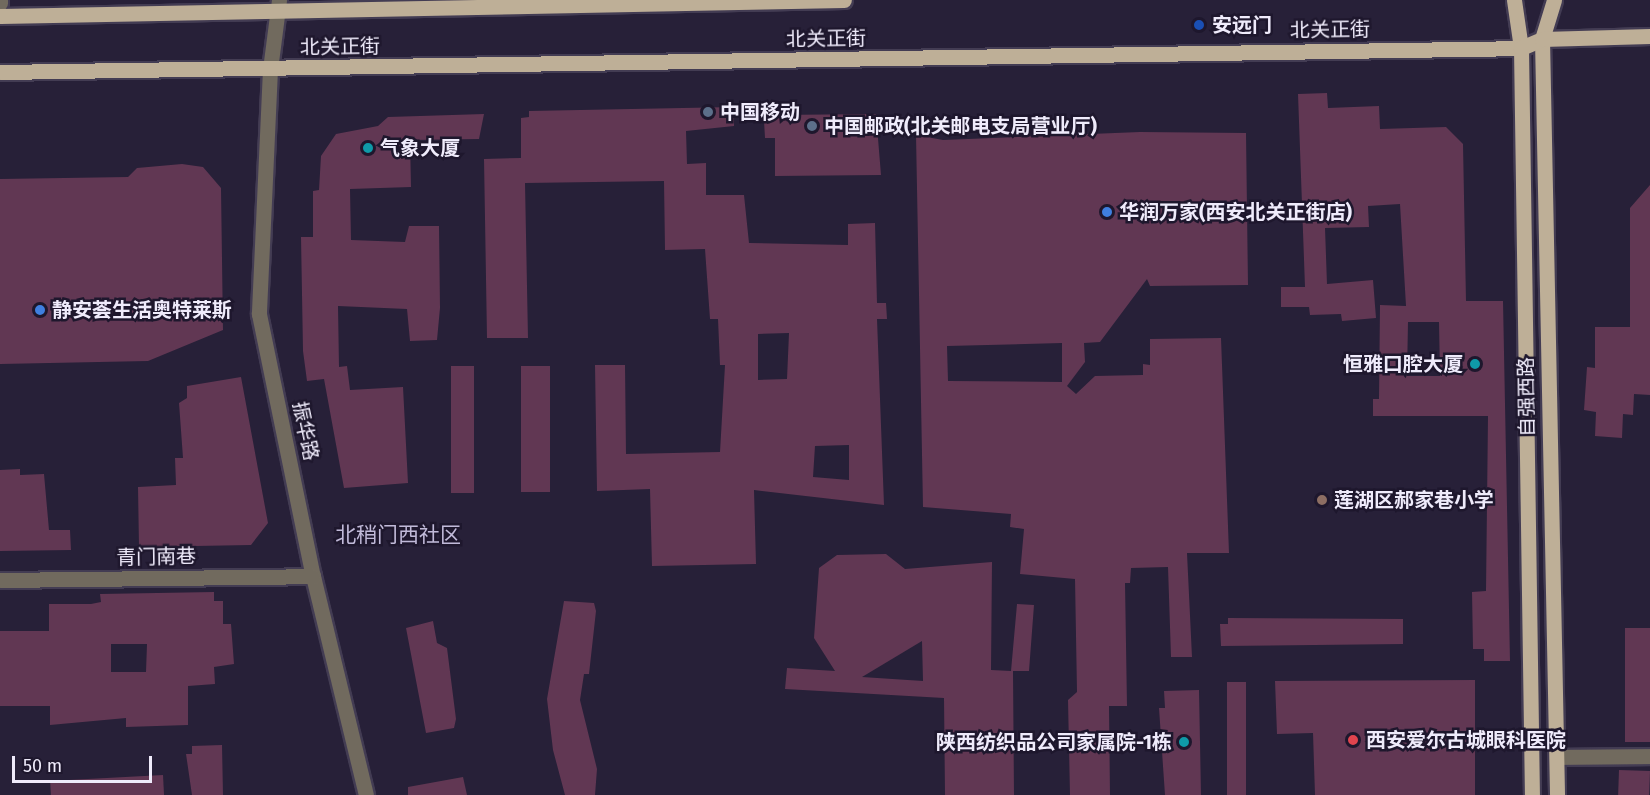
<!DOCTYPE html>
<meta charset="utf-8">
<style>
body{margin:0}
#map{position:relative;width:1650px;height:795px;overflow:hidden;background:#272038;font-family:"Fira Sans","Noto Sans SC",sans-serif}
div>[style]{position:absolute}
.building>*{inset:0;background:#613753;transform-origin:0 0}
.roads{filter:drop-shadow(2px 0 #433c53) drop-shadow(-2px 0 #433c53) drop-shadow(0 2px #433c53) drop-shadow(0 -2px #433c53)}
.minor>*{height:15px;margin:-7.5px;padding:0 7.5px;transform-origin:7.5px;border-radius:7.5px;background:#716a5e}
.major>*{height:15px;margin:-7.5px;padding:0 7.5px;transform-origin:7.5px;border-radius:7.5px;background:#beaf97}
.dots>*{width:16px;height:16px;translate:-50% -50%;box-sizing:border-box;border:3px solid #1e172d;border-radius:50%}
span{translate:-50% -50%;white-space:nowrap;text-align:center;line-height:1.15;-webkit-text-stroke:5px #1e172d;paint-order:stroke}
.poi-label{font-size:20px;color:#efebfb;font-weight:700}
.left{translate:0 -50%;text-align:left}
.right{translate:-100% -50%;text-align:right}
.street-label{font-size:20px;color:#efebfb}
.neighbourhood-label{font-size:21px;color:#c1bad9}
.scale{position:absolute;left:12px;top:756px;width:140px;height:27px;box-sizing:border-box;border:3px solid #efebfb;border-top:0;padding-left:8px;font-size:18px;line-height:21px;white-space:nowrap;color:#efebfb;-webkit-text-stroke:4px #1e172d;paint-order:stroke}
</style>
<div id="map">
<div class="building">
<div style="clip-path:polygon(evenodd,1327px 93px,1328px 108px,1379px 106px,1380px 129px,1446px 127px,1463px 144px,1466px 301px,1503px 301px,1510px 661px,1484px 661px,1484px 649px,1473px 649px,1472px 592px,1486px 591px,1488px 416px,1373px 416px,1373px 399px,1379px 399px,1380px 305px,1406px 306px,1400px 204px,1368px 206px,1369px 227px,1325px 228px,1327px 284px,1373px 280px,1376px 318px,1342px 321px,1341px 314px,1310px 315px,1309px 307px,1281px 307px,1281px 287px,1305px 287px,1298px 94px,1327px 93px,1408px 322px,1439px 322px,1440px 376px,1407px 376px,1408px 322px)"></div>
<div style="clip-path:polygon(evenodd,734px 107px,734px 126px,686px 131px,687px 164px,706px 163px,706px 195px,744px 195px,749px 243px,848px 245px,848px 224px,875px 223px,877px 303px,886px 303px,887px 319px,877px 319px,884px 505px,754px 490px,756px 564px,652px 566px,650px 489px,597px 491px,595px 365px,625px 365px,626px 454px,720px 452px,725px 365px,720px 365px,718px 319px,710px 319px,705px 249px,665px 250px,664px 181px,525px 183px,528px 338px,487px 338px,484px 159px,521px 158px,521px 118px,529px 117px,529px 111px,734px 107px,789px 333px,787px 379px,758px 380px,758px 334px,789px 333px,734px 107px,849px 445px,849px 480px,813px 477px,815px 446px,849px 445px)"></div>
<div style="clip-path:polygon(484px 114px,479px 139px,410px 140px,411px 187px,350px 189px,351px 240px,405px 242px,409px 226px,439px 226px,440px 308px,437px 340px,410px 341px,407px 309px,338px 306px,339px 367px,347px 366px,350px 390px,403px 387px,408px 483px,344px 488px,324px 379px,307px 381px,303px 351px,301px 237px,313px 237px,313px 191px,319px 190px,321px 156px,336px 134px,378px 126px,388px 117px)"></div>
<div style="clip-path:polygon(876px 114px,881px 175px,775px 176px,775px 138px,765px 138px,764px 121px,775px 121px,775px 115px)"></div>
<div style="clip-path:polygon(evenodd,1140px 132px,1246px 133px,1248px 285px,1150px 286px,1147px 279px,1100px 342px,1084px 343px,1085px 362px,1067px 386px,1076px 394px,1095px 376px,1143px 375px,1143px 364px,1150px 365px,1150px 339px,1221px 338px,1229px 553px,1187px 553px,1192px 657px,1171px 657px,1168px 567px,1131px 568px,1130px 583px,1125px 583px,1127px 706px,1109px 706px,1110px 795px,1070px 795px,1068px 700px,1077px 692px,1075px 579px,1020px 574px,1024px 529px,1010px 527px,1011px 514px,923px 507px,916px 135px,943px 140px,1140px 132px,1062px 343px,1062px 382px,948px 381px,947px 346px,1062px 343px)"></div>
<div style="clip-path:polygon(182px 164px,203px 167px,221px 188px,223px 330px,148px 361px,0 364px,0 179px,128px 177px,137px 168px)"></div>
<div style="clip-path:polygon(1650px 185px,1650px 395px,1634px 394px,1633px 415px,1623px 414px,1622px 438px,1595px 436px,1596px 412px,1584px 410px,1587px 367px,1595px 368px,1595px 327px,1630px 327px,1630px 208px)"></div>
<div style="left:451px;top:366px;width:23px;height:127px"></div>
<div style="left:521px;top:366px;width:29px;height:126px"></div>
<div style="clip-path:polygon(241px 377px,268px 523px,251px 545px,139px 547px,138px 487px,176px 485px,175px 458px,183px 458px,179px 403px,187px 398px,187px 386px)"></div>
<div style="clip-path:polygon(20px 469px,20px 475px,44px 474px,49px 530px,70px 530px,71px 550px,0 551px,0 470px)"></div>
<div style="clip-path:polygon(evenodd,886px 554px,905px 569px,992px 562px,991px 670px,1011px 671px,1017px 604px,1034px 605px,1029px 671px,1013px 671px,1014px 795px,945px 795px,944px 698px,785px 689px,787px 668px,835px 671px,814px 638px,819px 568px,837px 555px,886px 554px,922px 641px,923px 681px,862px 677px,922px 641px)"></div>
<div style="clip-path:polygon(evenodd,214px 592px,214px 601px,223px 601px,223px 624px,231px 624px,234px 664px,214px 667px,215px 684px,188px 686px,188px 725px,126px 727px,126px 718px,50px 725px,50px 706px,0 706px,0 631px,49px 631px,49px 604px,91px 604px,101px 602px,100px 594px,214px 592px,111px 644px,147px 644px,146px 672px,111px 672px,111px 644px)"></div>
<div style="clip-path:polygon(564px 601px,594px 603px,596px 611px,589px 674px,584px 674px,580px 700px,597px 769px,595px 795px,565px 795px,553px 750px,547px 699px)"></div>
<div style="clip-path:polygon(1228px 618px,1403px 619px,1403px 644px,1221px 646px,1220px 624px,1228px 624px)"></div>
<div style="clip-path:polygon(433px 621px,437px 643px,447px 648px,456px 719px,454px 728px,426px 733px,406px 628px)"></div>
<div style="left:1650px;top:628px;width:114px;height:25px;rotate:90deg"></div>
<div style="clip-path:polygon(1475px 680px,1475px 795px,1315px 795px,1313px 733px,1277px 734px,1275px 681px)"></div>
<div style="left:1227px;top:682px;width:19px;height:113px"></div>
<div style="clip-path:polygon(1199px 690px,1201px 795px,1165px 795px,1159px 708px,1165px 708px,1164px 691px)"></div>
<div style="clip-path:polygon(222px 745px,223px 795px,192px 795px,186px 754px,192px 754px,192px 746px)"></div>
<div style="left:1619px;top:770px;width:31px;height:25px;rotate:2deg"></div>
<div style="left:163px;top:775px;width:20px;height:113px;rotate:87deg"></div>
<div style="clip-path:polygon(463px 777px,467px 795px,408px 795px,408px 787px)"></div>
</div>
<div class="roads">
<div class="minor">
<div style="left:279px;top:0;width:70px;rotate:97.4deg"></div>
<div style="left:270px;top:69px;width:245px;rotate:92.6deg"></div>
<div style="left:259px;top:314px;width:268px;rotate:78.4deg"></div>
<div style="left:313px;top:576px;width:225px;rotate:76.4deg"></div>
<div style="left:0;top:3px;width:3px;rotate:-90deg"></div>
<div style="left:0;top:580px;width:313px;rotate:-0.7deg"></div>
<div style="left:1557px;top:757px;width:93px;rotate:-0.6deg"></div>
</div>
<div class="major">
<div style="left:1514px;top:0;width:49px;rotate:81.7deg"></div>
<div style="left:1521px;top:48px;width:747px;rotate:89.16deg"></div>
<div style="left:1554px;top:0;width:41px;rotate:107.1deg"></div>
<div style="left:1542px;top:39px;width:756px;rotate:88.86deg"></div>
<div style="left:0;top:16px;width:844px;rotate:-1.09deg"></div>
<div style="left:0;top:72px;width:1521px;rotate:-0.9deg"></div>
<div style="left:1521px;top:48px;width:23px;rotate:-23deg"></div>
<div style="left:1542px;top:39px;width:108px;rotate:-1.6deg"></div>
</div>
</div>
<div class="dots">
<div style="left:1199px;top:25px;background:#1a4fb4"></div>
<div style="left:708px;top:112px;background:#5c6f8a"></div>
<div style="left:812px;top:126px;background:#5c6f8a"></div>
<div style="left:368px;top:148px;background:#0f9aa8"></div>
<div style="left:1107px;top:212px;background:#3f7fe0"></div>
<div style="left:40px;top:310px;background:#3f7fe0"></div>
<div style="left:1475px;top:364px;background:#0f9aa8"></div>
<div style="left:1322px;top:500px;background:#8d6e63"></div>
<div style="left:1353px;top:740px;background:#e0444e"></div>
<div style="left:1184px;top:742px;background:#0f9aa8"></div>
</div>
<div class="poi-label">
<span class="left" style="left:1212px;top:25px">安远门</span>
<span class="left" style="left:720px;top:112px">中国移动</span>
<span class="left" style="left:824px;top:126px">中国邮政(北关邮电支局营业厅)</span>
<span class="left" style="left:380px;top:148px">气象大厦</span>
<span class="left" style="left:1119px;top:212px">华润万家(西安北关正街店)</span>
<span class="left" style="left:52px;top:310px">静安荟生活奥特莱斯</span>
<span class="right" style="left:1463px;top:364px">恒雅口腔大厦</span>
<span class="left" style="left:1334px;top:500px">莲湖区郝家巷小学</span>
<span class="left" style="left:1366px;top:740px">西安爱尔古城眼科医院</span>
<span class="right" style="left:1172px;top:742px">陕西纺织品公司家属院-1栋</span>
</div>
<div class="street-label">
<span style="left:1330px;top:30px;rotate:-1deg">北关正街</span>
<span style="left:826px;top:39px;rotate:-1deg">北关正街</span>
<span style="left:340px;top:47px;rotate:-1deg">北关正街</span>
<span style="left:1527px;top:397px;rotate:-91deg">自强西路</span>
<span style="left:305px;top:431px;rotate:78deg">振华路</span>
<span style="left:156px;top:557px;rotate:-1deg">青门南巷</span>
</div>
<div class="neighbourhood-label">
<span style="left:398px;top:535px">北稍门西社区</span>
</div>
<div class="scale">50 m</div>
</div>
